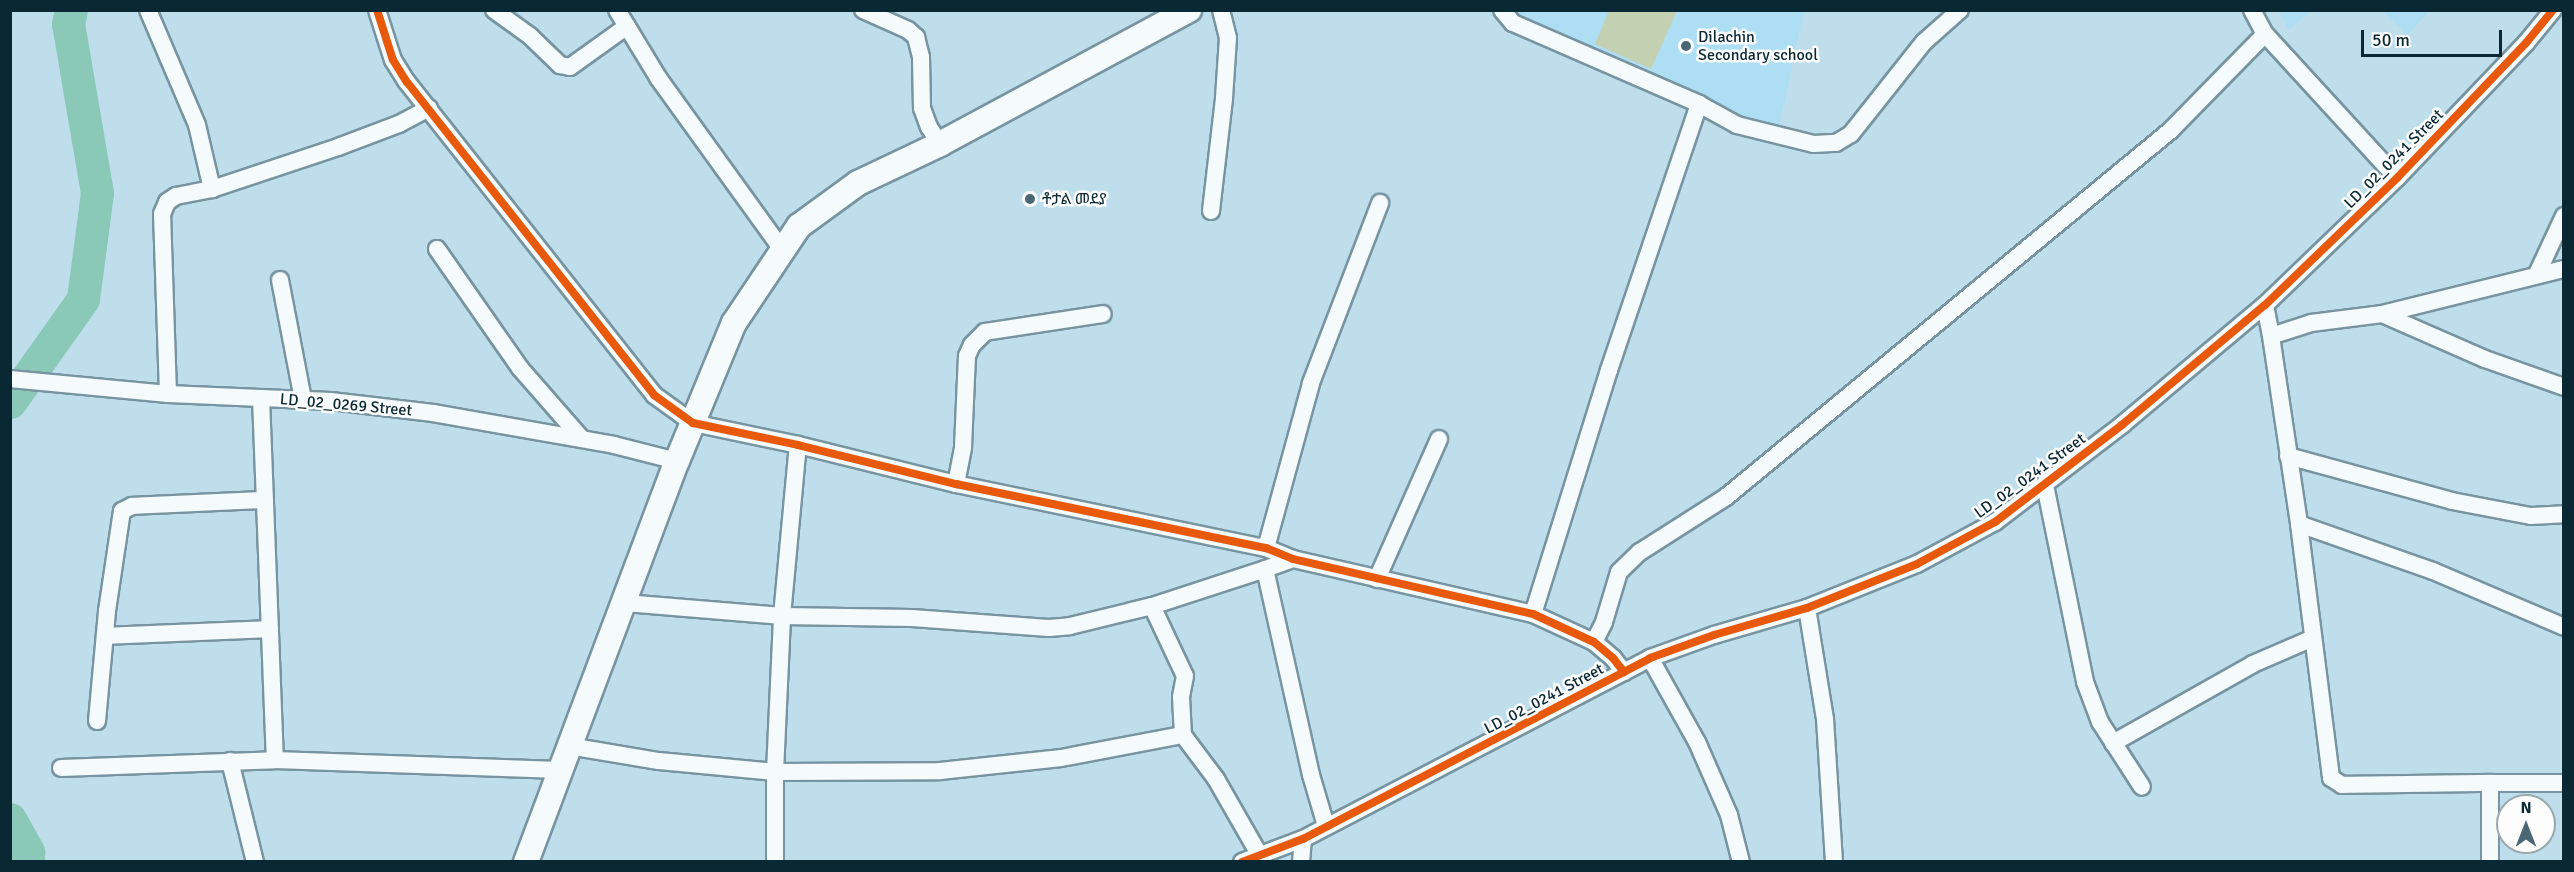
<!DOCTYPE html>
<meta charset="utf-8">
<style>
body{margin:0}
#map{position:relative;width:2574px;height:872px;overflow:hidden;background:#bfdeec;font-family:Signika,"Noto Sans Ethiopic",sans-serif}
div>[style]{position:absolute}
.built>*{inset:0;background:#addef3}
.green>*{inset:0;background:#c3d0b1}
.river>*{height:33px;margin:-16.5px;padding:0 16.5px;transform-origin:16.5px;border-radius:16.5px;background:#8ac8b7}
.roads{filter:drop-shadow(2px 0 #7794a0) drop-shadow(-2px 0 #7794a0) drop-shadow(0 2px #7794a0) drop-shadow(0 -2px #7794a0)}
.minor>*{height:16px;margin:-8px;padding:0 8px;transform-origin:8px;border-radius:8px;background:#f5fafc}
.secondary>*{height:24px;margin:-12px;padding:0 12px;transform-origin:12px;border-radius:12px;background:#f5fafc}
.cycleway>*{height:8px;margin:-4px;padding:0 4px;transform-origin:4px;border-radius:4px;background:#e8590c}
.dots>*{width:16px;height:16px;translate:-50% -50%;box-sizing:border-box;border:3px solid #fdfdfd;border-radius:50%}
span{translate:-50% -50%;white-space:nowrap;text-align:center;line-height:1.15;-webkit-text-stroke:5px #fdfdfd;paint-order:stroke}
.poi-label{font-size:16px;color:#092833}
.left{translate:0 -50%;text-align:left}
.street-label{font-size:16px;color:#092833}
.frame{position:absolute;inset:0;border:12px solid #092833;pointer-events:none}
.north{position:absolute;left:2496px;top:794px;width:60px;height:60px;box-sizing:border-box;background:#fdfdfd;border:2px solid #9ba8ac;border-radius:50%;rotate:0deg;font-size:16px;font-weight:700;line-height:24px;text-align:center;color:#092833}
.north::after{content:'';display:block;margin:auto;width:21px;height:27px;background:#496874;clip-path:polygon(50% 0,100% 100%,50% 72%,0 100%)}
.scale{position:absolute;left:2361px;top:30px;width:141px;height:27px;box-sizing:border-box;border:3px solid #092833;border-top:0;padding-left:8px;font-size:18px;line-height:21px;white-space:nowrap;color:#092833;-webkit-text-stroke:4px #fdfdfd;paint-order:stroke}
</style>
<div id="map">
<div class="built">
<div style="clip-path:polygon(1496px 11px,1804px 11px,1778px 132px,1657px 82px)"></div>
<div style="clip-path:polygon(2279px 11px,2311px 11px,2289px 30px)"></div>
<div style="clip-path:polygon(2382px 11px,2429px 11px,2408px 35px)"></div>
</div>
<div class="green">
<div style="clip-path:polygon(1609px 11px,1677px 11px,1651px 69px,1595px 44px)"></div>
</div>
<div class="river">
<div style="left:10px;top:402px;width:126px;rotate:-54.7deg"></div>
<div style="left:83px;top:299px;width:107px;rotate:-82.5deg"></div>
<div style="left:97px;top:193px;width:171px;rotate:-99.7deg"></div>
<div style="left:68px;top:24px;width:14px;rotate:-78deg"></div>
<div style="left:10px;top:819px;width:38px;rotate:61deg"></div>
<div style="left:28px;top:852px;width:10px;rotate:90deg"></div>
</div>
<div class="roads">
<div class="minor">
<div style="left:148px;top:10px;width:125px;rotate:66.9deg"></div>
<div style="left:197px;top:125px;width:66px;rotate:76.8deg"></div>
<div style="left:377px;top:10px;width:52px;rotate:72.3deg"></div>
<div style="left:393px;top:60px;width:26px;rotate:58deg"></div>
<div style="left:407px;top:82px;width:399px;rotate:51.7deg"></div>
<div style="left:654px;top:395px;width:48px;rotate:35.7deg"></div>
<div style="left:693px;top:423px;width:107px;rotate:11.8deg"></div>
<div style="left:798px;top:445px;width:163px;rotate:13.9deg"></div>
<div style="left:956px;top:484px;width:317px;rotate:11.7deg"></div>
<div style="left:1266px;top:548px;width:29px;rotate:22deg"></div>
<div style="left:1293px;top:559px;width:246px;rotate:12.9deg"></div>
<div style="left:1533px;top:614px;width:67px;rotate:24.7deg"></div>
<div style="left:1594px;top:642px;width:25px;rotate:40deg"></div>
<div style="left:1613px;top:658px;width:18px;rotate:52deg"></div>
<div style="left:494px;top:10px;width:44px;rotate:35.8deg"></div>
<div style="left:530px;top:36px;width:42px;rotate:44deg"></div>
<div style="left:560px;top:65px;width:10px;rotate:11deg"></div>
<div style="left:570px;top:67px;width:70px;rotate:-35.7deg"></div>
<div style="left:617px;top:10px;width:81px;rotate:58.7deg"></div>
<div style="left:659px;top:79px;width:208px;rotate:54.2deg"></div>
<div style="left:863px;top:10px;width:49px;rotate:24deg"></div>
<div style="left:908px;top:30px;width:11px;rotate:41deg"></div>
<div style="left:916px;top:37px;width:21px;rotate:76deg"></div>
<div style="left:921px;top:57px;width:51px;rotate:88.9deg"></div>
<div style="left:922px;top:108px;width:20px;rotate:70deg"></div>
<div style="left:929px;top:127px;width:20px;rotate:57deg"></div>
<div style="left:1502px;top:10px;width:17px;rotate:50deg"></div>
<div style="left:1513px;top:23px;width:203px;rotate:23.5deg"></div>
<div style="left:1699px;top:104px;width:43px;rotate:28.9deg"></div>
<div style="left:1737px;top:125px;width:79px;rotate:13.9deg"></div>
<div style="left:1814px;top:144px;width:22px;rotate:-3deg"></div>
<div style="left:1836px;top:143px;width:17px;rotate:-31deg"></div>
<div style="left:1851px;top:134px;width:117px;rotate:-51.6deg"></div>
<div style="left:1924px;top:42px;width:48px;rotate:-41.6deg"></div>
<div style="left:2252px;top:10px;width:27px;rotate:62deg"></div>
<div style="left:2265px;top:34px;width:195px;rotate:47.5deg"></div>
<div style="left:1211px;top:211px;width:114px;rotate:-83.4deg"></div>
<div style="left:1224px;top:98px;width:60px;rotate:-86.2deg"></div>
<div style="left:1228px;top:38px;width:29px;rotate:-104deg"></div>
<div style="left:437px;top:249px;width:145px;rotate:55.1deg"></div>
<div style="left:520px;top:368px;width:94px;rotate:48.9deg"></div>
<div style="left:2537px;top:274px;width:64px;rotate:-65deg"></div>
<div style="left:280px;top:280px;width:122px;rotate:79.1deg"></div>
<div style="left:2265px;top:305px;width:32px;rotate:79deg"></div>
<div style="left:2271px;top:336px;width:42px;rotate:-18deg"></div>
<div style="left:2311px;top:323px;width:72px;rotate:-7.2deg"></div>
<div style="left:2382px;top:314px;width:187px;rotate:-13.9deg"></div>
<div style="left:2382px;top:314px;width:112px;rotate:23.6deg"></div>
<div style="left:2485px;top:359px;width:84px;rotate:19.5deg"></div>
<div style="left:2271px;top:336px;width:190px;rotate:81.5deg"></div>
<div style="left:2299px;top:524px;width:256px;rotate:82.8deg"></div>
<div style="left:2331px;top:778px;width:13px;rotate:32deg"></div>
<div style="left:2342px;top:785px;width:148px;rotate:-0.8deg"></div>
<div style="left:2490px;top:783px;width:79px;rotate:90deg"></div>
<div style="left:10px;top:379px;width:159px;rotate:5.4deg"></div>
<div style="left:168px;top:394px;width:163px;rotate:2.5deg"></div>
<div style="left:331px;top:401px;width:103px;rotate:6.7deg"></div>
<div style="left:433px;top:413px;width:184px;rotate:10deg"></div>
<div style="left:614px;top:445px;width:65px;rotate:14.3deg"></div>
<div style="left:168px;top:394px;width:180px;rotate:-91.9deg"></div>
<div style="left:162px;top:214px;width:13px;rotate:-67deg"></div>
<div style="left:167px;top:202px;width:11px;rotate:-34deg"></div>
<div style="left:176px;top:196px;width:37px;rotate:-11deg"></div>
<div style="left:212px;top:189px;width:133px;rotate:-18.4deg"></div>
<div style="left:338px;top:147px;width:65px;rotate:-20.7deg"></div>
<div style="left:399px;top:124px;width:34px;rotate:-28deg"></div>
<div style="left:261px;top:398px;width:362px;rotate:87.8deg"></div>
<div style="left:2288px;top:456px;width:170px;rotate:15.3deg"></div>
<div style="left:2452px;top:501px;width:80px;rotate:10.8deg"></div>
<div style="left:2531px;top:516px;width:33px;rotate:-3deg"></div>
<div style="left:956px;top:484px;width:38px;rotate:-79deg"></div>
<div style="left:963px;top:447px;width:91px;rotate:-87.5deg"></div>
<div style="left:967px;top:356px;width:12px;rotate:-66deg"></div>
<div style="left:972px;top:345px;width:18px;rotate:-45deg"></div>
<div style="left:985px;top:332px;width:119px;rotate:-8.7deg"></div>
<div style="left:2045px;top:485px;width:201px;rotate:78.5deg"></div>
<div style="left:2085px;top:682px;width:43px;rotate:69.4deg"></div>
<div style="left:2100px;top:722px;width:77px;rotate:57.1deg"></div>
<div style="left:2299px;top:524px;width:142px;rotate:19.3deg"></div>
<div style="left:2433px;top:571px;width:142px;rotate:23.1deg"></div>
<div style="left:1266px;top:548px;width:171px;rotate:-74.7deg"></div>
<div style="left:1311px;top:383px;width:193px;rotate:-69deg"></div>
<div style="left:1293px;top:559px;width:30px;rotate:160deg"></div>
<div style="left:1265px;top:569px;width:211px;rotate:77.4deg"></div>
<div style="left:1311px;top:775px;width:53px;rotate:73.6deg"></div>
<div style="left:1377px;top:579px;width:153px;rotate:-66.1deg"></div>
<div style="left:625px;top:603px;width:158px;rotate:4.7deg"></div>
<div style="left:782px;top:616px;width:130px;rotate:0.9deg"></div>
<div style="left:912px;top:618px;width:137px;rotate:4.2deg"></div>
<div style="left:1049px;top:628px;width:21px;rotate:-5deg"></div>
<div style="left:1070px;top:626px;width:84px;rotate:-13.7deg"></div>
<div style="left:1152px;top:606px;width:119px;rotate:-18.1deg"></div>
<div style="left:1152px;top:606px;width:77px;rotate:64.8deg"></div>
<div style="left:1185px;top:676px;width:21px;rotate:101deg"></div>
<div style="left:1181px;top:697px;width:38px;rotate:87deg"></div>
<div style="left:1807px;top:608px;width:112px;rotate:80.8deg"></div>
<div style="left:1825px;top:719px;width:143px;rotate:86.4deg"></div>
<div style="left:1533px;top:614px;width:256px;rotate:-72.7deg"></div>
<div style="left:1609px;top:370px;width:281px;rotate:-71.3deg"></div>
<div style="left:105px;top:636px;width:165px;rotate:-2.4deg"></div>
<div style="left:1594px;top:642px;width:22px;rotate:-63deg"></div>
<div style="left:1604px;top:622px;width:52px;rotate:-73.3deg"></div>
<div style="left:1619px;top:572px;width:29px;rotate:-44deg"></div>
<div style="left:1640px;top:552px;width:102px;rotate:-32.6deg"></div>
<div style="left:1726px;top:497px;width:577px;rotate:-39.51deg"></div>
<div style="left:2171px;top:130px;width:134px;rotate:-45.6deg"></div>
<div style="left:1650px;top:658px;width:96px;rotate:60.8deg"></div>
<div style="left:1697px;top:742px;width:80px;rotate:66.3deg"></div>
<div style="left:1729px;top:815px;width:49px;rotate:75.7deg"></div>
<div style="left:97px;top:721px;width:110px;rotate:-84.8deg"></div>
<div style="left:107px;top:611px;width:101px;rotate:-81.5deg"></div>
<div style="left:122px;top:511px;width:11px;rotate:-27deg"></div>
<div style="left:132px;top:506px;width:133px;rotate:-2.6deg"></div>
<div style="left:2113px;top:743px;width:161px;rotate:-29.4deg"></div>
<div style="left:2253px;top:664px;width:65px;rotate:-23.4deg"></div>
<div style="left:569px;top:746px;width:91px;rotate:9.5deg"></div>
<div style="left:659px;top:761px;width:117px;rotate:5.4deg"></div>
<div style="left:775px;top:772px;width:165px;rotate:-0.3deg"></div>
<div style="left:940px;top:771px;width:122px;rotate:-6.1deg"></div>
<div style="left:1061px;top:758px;width:124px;rotate:-10.7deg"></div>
<div style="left:1183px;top:735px;width:55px;rotate:53.1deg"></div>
<div style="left:1216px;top:779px;width:86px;rotate:60.2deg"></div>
<div style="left:230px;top:761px;width:104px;rotate:76.1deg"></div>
<div style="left:61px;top:768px;width:214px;rotate:-2.1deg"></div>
<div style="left:275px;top:760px;width:285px;rotate:2deg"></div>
<div style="left:2490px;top:783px;width:74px"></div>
<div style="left:775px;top:862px;width:90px;rotate:-90deg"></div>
<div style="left:775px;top:772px;width:156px;rotate:-87.4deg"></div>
<div style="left:782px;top:616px;width:172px;rotate:-84.7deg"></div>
<div style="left:1242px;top:862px;width:65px;rotate:-20.7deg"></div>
<div style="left:1303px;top:839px;width:391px;rotate:-27.5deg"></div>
<div style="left:1650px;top:658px;width:68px;rotate:-19.8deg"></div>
<div style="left:1714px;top:635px;width:97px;rotate:-16.2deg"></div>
<div style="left:1807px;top:608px;width:118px;rotate:-21.8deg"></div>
<div style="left:1917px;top:564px;width:89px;rotate:-28.3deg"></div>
<div style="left:1995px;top:522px;width:161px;rotate:-37.4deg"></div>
<div style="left:2123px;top:424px;width:185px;rotate:-40deg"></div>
<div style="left:2265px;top:305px;width:183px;rotate:-43.9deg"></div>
<div style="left:2397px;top:178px;width:187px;rotate:-46.3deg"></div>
<div style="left:2526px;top:43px;width:43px;rotate:-50.7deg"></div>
<div style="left:1301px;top:862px;width:23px;rotate:-85deg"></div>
</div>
<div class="secondary">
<div style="left:526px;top:862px;width:428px;rotate:-69.4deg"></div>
<div style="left:677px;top:461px;width:149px;rotate:-67.6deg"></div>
<div style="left:734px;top:323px;width:117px;rotate:-56.2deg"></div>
<div style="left:799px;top:226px;width:73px;rotate:-36.1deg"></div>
<div style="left:858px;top:183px;width:91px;rotate:-25.4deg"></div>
<div style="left:940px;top:144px;width:283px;rotate:-28.3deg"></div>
</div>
</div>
<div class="cycleway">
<div style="left:377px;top:10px;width:52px;rotate:72.3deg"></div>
<div style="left:393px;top:60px;width:26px;rotate:58deg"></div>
<div style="left:407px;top:82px;width:399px;rotate:51.7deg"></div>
<div style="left:654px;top:395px;width:48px;rotate:35.7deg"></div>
<div style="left:693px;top:423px;width:107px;rotate:11.8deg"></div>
<div style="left:798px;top:445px;width:163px;rotate:13.9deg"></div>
<div style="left:956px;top:484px;width:317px;rotate:11.7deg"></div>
<div style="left:1266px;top:548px;width:29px;rotate:22deg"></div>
<div style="left:1293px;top:559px;width:246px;rotate:12.9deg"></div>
<div style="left:1533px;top:614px;width:67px;rotate:24.7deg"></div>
<div style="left:1594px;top:642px;width:25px;rotate:40deg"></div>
<div style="left:1613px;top:658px;width:18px;rotate:52deg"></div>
<div style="left:1242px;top:862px;width:65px;rotate:-20.7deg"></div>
<div style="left:1303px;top:839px;width:391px;rotate:-27.5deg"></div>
<div style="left:1650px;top:658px;width:68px;rotate:-19.8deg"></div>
<div style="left:1714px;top:635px;width:97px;rotate:-16.2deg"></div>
<div style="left:1807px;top:608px;width:118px;rotate:-21.8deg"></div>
<div style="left:1917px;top:564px;width:89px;rotate:-28.3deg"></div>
<div style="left:1995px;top:522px;width:161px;rotate:-37.4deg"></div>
<div style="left:2123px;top:424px;width:185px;rotate:-40deg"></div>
<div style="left:2265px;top:305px;width:183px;rotate:-43.9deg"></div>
<div style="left:2397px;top:178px;width:187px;rotate:-46.3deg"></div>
<div style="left:2526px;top:43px;width:43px;rotate:-50.7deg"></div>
</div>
<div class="dots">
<div style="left:1686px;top:46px;background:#496874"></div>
<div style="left:1030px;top:199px;background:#496874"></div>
</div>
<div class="poi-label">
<span class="left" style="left:1698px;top:46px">Dilachin<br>Secondary school</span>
<span class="left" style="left:1042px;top:199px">ቶታል መደያ</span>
</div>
<div class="street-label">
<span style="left:2394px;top:159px;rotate:-45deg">LD_02_0241 Street</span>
<span style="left:346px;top:405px;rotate:5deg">LD_02_0269 Street</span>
<span style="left:2030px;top:476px;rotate:-36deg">LD_02_0241 Street</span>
<span style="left:1544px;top:699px;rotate:-28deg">LD_02_0241 Street</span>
</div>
<div class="frame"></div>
<div class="north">N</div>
<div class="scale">50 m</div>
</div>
